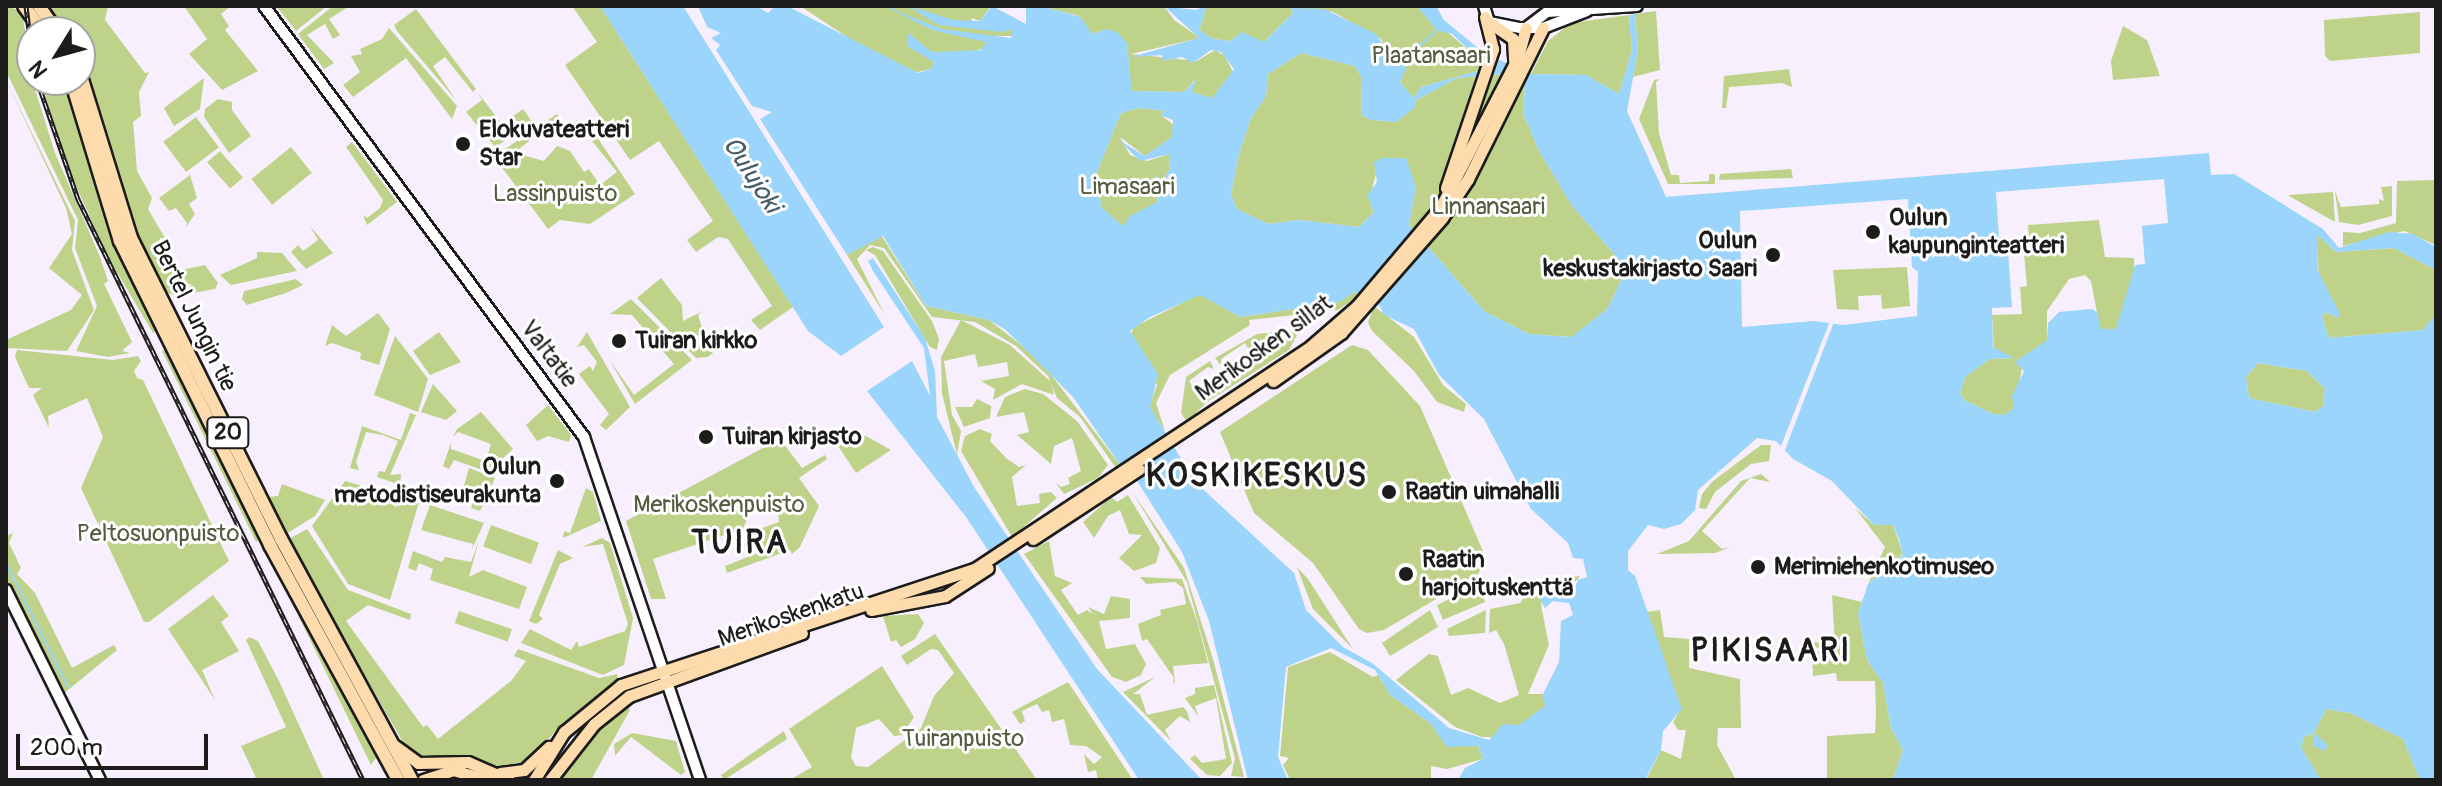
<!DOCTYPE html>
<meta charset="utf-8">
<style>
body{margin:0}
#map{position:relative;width:2442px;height:786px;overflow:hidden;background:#f7effd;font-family:Pangolin,sans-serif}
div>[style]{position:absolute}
.green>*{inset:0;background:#bed389;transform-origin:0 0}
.water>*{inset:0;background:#9bd5fb}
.pier>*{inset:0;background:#f7effd}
.stream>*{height:2px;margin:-1px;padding:0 1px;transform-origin:1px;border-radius:1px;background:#9bd5fb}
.roads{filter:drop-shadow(2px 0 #1c1c1c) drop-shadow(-2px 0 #1c1c1c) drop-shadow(0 2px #1c1c1c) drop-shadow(0 -2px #1c1c1c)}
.secondary>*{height:10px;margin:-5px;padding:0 5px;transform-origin:5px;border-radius:5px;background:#fff}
.primary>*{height:11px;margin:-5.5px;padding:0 5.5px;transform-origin:5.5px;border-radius:5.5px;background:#fedbac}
.highway>*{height:12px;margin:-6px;padding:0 6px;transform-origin:6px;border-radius:6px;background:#fedbac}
.rail>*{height:5px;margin-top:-2.5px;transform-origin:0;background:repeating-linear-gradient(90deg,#fff 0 6px,#1c1c1c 0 12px);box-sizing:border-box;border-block:2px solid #1c1c1c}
.dots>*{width:22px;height:22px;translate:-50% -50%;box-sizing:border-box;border:4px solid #fff;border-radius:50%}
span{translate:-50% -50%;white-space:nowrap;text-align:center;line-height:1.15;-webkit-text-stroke:6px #fff;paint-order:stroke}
.shield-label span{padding:2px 6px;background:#fff;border:2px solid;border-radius:6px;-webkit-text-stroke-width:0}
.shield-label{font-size:22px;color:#1c1c1c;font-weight:700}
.park-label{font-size:24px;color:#555c42}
.poi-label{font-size:24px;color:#1c1c1c;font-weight:700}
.left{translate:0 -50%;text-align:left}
.right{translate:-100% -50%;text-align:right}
.street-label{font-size:24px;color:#1c1c1c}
.water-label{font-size:26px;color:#485d6a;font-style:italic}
.district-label{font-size:32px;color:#1c1c1c;font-weight:700;letter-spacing:2px}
.frame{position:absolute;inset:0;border:8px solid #1c1c1c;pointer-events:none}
.north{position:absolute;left:16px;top:16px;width:80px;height:80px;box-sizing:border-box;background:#fff;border:2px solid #a4a4a4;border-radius:50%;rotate:233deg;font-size:22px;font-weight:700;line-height:32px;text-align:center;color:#1c1c1c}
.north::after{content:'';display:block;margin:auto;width:28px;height:36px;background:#1c1c1c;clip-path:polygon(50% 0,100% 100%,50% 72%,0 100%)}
.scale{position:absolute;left:16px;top:734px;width:192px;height:36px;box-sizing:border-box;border:4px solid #1c1c1c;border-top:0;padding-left:10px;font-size:24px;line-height:28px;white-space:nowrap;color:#1c1c1c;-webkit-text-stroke:6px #fff;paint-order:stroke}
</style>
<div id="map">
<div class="green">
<div style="clip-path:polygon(6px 6px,22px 11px,32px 80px,55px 153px,100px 257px,108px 281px,104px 284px,132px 342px,122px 351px,130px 353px,108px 357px,76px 351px,97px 306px,75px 248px,78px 220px,6px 71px)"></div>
<div style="clip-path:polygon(43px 6px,108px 6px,105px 20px,145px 73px,149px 72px,139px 92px,141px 116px,133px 122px,137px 171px,152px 198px,148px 209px,169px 245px,165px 249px,181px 270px,205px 265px,218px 283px,215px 289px,177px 296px,165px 292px,121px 198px,99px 112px,80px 63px,80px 32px,62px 32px)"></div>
<div style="clip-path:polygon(184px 6px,231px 6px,221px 14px,229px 26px,225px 30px,258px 71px,222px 90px,189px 54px,207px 39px)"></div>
<div style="clip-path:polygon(327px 6px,296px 31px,277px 7px,288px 8px)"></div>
<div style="clip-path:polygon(333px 6px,350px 6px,329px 19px,340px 35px,333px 39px,325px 24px,307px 35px,334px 63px,324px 69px,298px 34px)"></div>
<div style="clip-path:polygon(572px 6px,600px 6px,793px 307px,760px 330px,751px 320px,772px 306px,728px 239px,718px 237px,696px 252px,687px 240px,713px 221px,659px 141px,630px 160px,565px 65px,597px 42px)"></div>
<div style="clip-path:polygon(800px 6px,991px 6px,980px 21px,972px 18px,970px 26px,1012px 29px,1013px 36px,972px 36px,986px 42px,983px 49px,951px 54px,929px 51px,908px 33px,910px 47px,934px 62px,931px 69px,913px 73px,870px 52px)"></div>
<div style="clip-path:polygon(1039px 6px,1164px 6px,1174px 20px,1200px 38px,1131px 54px,1197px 61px,1215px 50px,1225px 56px,1233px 72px,1212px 98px,1191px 92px,1195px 80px,1184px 92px,1131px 91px,1127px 43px,1107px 29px,1091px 34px,1079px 16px)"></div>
<div style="clip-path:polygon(1207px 6px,1417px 6px,1480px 60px,1478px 71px,1421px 87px,1414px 98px,1403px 87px,1381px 39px,1333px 12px,1292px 8px,1293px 13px,1264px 42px,1242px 33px,1230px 41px,1213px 39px,1199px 30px)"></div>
<div style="clip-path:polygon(416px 9px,476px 89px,473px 92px,445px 57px,433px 66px,456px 100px,397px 31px,394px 25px)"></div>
<div style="clip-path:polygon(1656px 11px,1660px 70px,1633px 77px,1638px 50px,1635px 14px)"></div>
<div style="clip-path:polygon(2420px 12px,2420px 53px,2330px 61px,2325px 56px,2324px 20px)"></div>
<div style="clip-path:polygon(1629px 15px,1632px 50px,1619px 94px,1586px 75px,1531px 74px,1548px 41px,1571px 23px)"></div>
<div style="clip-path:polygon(2123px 26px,2147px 40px,2160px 76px,2113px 80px,2111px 61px)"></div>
<div style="clip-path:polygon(389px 28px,457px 106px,452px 119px,406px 58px,353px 97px,343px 85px,360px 72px,351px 56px,362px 54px,360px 49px,382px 39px)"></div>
<div style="clip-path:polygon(1301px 53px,1355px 66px,1362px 79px,1361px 115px,1371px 120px,1396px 122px,1415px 101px,1457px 78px,1503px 74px,1525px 85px,1523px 113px,1539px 151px,1573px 207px,1623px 264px,1624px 275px,1607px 309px,1572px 337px,1529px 334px,1485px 312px,1409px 225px,1416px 187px,1376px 174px,1369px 200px,1374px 212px,1359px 227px,1299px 220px,1268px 224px,1237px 209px,1231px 194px,1239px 154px,1251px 118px,1266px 96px,1268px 74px)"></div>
<div style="clip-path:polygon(1789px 69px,1792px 87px,1782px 83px,1729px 87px,1726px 108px,1722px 108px,1724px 76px)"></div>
<div style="clip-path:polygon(204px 78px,200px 109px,174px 126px,164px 108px)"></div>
<div style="clip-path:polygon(1660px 79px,1656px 82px,1659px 133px,1671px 175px,1679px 175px,1680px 183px,1709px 181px,1709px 174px,1715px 174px,1715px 184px,1668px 184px,1639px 119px,1654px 80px)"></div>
<div style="clip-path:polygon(6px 80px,75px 221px,72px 250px,94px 310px,67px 351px,6px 348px,6px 340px,71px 310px,82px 295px,49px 268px,72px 234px,66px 208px)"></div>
<div style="clip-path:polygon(41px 80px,65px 80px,115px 241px,158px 330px,153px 333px,108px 257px,81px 197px,61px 151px)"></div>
<div style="clip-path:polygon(478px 93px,502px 124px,523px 109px,533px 123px,495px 147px,466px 112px,482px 100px)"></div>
<div style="clip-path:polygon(218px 99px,232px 102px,232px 110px,251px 136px,229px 153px,204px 117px,205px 109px)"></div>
<div style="clip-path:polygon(1139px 108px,1165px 111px,1161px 115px,1175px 126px,1172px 137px,1145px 156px,1120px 137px,1130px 155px,1147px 161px,1170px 154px,1169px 170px,1163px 181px,1155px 176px,1160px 182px,1157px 202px,1123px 227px,1102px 208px,1095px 177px,1121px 113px)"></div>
<div style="clip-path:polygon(557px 114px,560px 118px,520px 148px,526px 156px,544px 161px,557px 146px,570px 151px,584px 172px,589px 169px,600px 185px,617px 172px,592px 141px,597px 137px,635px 194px,590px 224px,560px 220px,548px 229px,503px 169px,499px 153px)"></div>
<div style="left:196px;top:117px;width:38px;height:41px;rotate:53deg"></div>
<div style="clip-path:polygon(352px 142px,397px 202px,367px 225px,363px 215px,367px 218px,380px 208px,383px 200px,346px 147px)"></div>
<div style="left:291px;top:147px;width:33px;height:51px;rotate:51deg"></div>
<div style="left:220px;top:151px;width:35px;height:17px;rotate:49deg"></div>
<div style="clip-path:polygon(1791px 169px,1793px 178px,1719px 180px,1720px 174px)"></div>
<div style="clip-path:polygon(190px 175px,197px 198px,189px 204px,195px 214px,185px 228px,187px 223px,176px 208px,169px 211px,159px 198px)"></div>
<div style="clip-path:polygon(2436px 180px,2436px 245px,2404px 231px,2343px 246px,2343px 232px,2360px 233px,2396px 223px,2397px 181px)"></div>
<div style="clip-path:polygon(2392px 186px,2392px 216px,2358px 225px,2339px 222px,2335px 191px,2341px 207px,2379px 204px,2379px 199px,2384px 201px,2381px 187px)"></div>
<div style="clip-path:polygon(2333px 192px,2335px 222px,2289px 196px,2289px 195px)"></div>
<div style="clip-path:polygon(2099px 220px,2105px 257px,2134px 258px,2134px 276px,2116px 329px,2100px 329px,2091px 281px,2085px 275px,2069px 279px,2047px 311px,2047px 340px,2022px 368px,2014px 408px,2005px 415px,1993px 414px,1964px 400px,1960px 392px,1966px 376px,1990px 359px,2014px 358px,1994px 350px,1992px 315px,2022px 314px,2020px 287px,2027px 286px,2024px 254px,2030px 253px,2028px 225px)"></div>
<div style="clip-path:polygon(310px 226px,333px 253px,306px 269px,291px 252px,298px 245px,303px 251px,318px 240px)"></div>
<div style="clip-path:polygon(2316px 233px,2336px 252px,2394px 248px,2436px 270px,2436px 315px,2423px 330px,2329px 338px,2322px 317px,2326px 312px,2338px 318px,2319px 277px)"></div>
<div style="clip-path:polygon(881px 235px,926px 306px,989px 320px,1039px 359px,1120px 465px,1116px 468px,1080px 417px,1057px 398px,1048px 376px,1016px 346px,975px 322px,932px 317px,884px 248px,870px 245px,857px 259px,885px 315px,847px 255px)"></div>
<div style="clip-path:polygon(873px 247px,883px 251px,932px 321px,939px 339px,937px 350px,930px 347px,875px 255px,866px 250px)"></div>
<div style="clip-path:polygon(257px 252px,282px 253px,297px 271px,231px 285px,220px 275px,257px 258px)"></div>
<div style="clip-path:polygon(1907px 267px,1910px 306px,1882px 309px,1881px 295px,1858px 296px,1859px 310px,1837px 309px,1833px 270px)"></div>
<div style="clip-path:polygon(661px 278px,682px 305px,683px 321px,703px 311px,698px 315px,703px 331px,696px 337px,713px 353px,708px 357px,696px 358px,637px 298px)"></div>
<div style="clip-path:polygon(296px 279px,303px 285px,286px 293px,247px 305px,242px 299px,244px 291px)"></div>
<div style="clip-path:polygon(1355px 292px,1361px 294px,1338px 310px,1249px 320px,1250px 325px,1170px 375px,1156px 403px,1165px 431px,1149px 407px,1157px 385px,1131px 334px,1134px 327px,1200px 294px,1240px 317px,1339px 302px)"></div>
<div style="clip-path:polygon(631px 299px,692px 360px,635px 404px,609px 359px,634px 395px,674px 364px,632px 315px,610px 314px)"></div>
<div style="clip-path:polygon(1374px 306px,1414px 337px,1443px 385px,1466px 404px,1464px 412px,1437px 402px,1414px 371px,1372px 331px,1368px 322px)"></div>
<div style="clip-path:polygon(378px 313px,390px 329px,379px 365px,360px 359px,361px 353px,332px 343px,325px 346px,332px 325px,346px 336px)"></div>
<div style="clip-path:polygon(961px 320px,1010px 345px,1051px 382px,1054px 395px,1022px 384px,993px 400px,995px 389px,981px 381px,1009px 376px,1007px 362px,978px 367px,975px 354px,944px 361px,952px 415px,961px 431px,957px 455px,942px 393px,941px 357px)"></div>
<div style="clip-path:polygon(1289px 330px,1297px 335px,1289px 350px,1207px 402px,1187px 422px,1181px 413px,1186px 377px,1210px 361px,1214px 369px,1208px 367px,1189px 381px,1197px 394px,1220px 380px,1222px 390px,1223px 378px,1254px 357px,1245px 343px,1221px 359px,1221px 365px,1215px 358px,1257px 334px)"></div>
<div style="clip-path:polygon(439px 332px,461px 362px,430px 375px,413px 351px)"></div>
<div style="clip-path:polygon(587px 332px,630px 407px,606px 430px,600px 425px,609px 414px,579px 374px,590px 366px,593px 371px,597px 362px,584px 345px,577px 347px)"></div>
<div style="clip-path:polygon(395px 336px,428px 379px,418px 412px,374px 395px)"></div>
<div style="clip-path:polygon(1352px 345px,1368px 350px,1420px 406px,1486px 558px,1478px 574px,1384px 630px,1367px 633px,1359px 629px,1313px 563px,1254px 513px,1220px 432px)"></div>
<div style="clip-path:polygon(167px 349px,261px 537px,256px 542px,162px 351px)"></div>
<div style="clip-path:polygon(17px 350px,113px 360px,138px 356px,141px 361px,134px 371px,137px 378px,143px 380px,229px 561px,149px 622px,144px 622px,81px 488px,103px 437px,87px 398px,48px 416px,49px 428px,33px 395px,42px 388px,29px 388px,15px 357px)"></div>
<div style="clip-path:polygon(2258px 363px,2307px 371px,2325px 389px,2323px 406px,2315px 412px,2249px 398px,2246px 377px)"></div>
<div style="clip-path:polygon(433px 384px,457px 411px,446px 420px,421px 412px)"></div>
<div style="clip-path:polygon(1025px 389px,1043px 394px,1077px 421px,1108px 465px,1098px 478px,1064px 494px,1056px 483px,1061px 487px,1070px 484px,1068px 478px,1081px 471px,1072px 438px,1054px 446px,1051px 464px,1017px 435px,1029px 432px,1024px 412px,996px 417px,1005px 397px)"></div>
<div style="clip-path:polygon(977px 399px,991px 406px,990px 418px,964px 427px,955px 407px,972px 407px)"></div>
<div style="clip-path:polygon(548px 405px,571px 435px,569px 442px,548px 436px,537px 441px,526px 425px)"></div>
<div style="clip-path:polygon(481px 412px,513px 449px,502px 459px,497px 475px,454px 460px,449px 469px,443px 466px,451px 443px,451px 449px,486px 461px,491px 444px,458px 432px,453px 437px,457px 429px)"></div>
<div style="clip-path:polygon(410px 413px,416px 415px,390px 475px,401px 474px,400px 485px,377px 477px,379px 471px,385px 472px,398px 441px,383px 435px,366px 432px,356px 462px,359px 470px,350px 468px,362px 426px,401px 440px)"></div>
<div style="clip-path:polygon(980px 429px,992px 434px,990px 441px,1007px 459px,1019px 467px,1026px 465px,1012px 477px,1017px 506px,1040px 503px,1039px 494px,1051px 492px,1057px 498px,1012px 537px,961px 451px,965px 436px)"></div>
<div style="clip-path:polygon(866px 436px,891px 450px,856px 473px,832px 437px)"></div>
<div style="clip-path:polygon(780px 439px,802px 468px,825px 455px,827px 459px,799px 478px,819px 506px,800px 547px,792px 554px,790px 550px,727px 573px,725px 566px,763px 551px,756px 530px,779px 522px,778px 509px,754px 501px,743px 529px,653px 559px,666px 599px,651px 599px,626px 521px)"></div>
<div style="clip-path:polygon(1761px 445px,1771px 445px,1769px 461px,1751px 464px,1715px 492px,1706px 509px,1699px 508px,1702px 494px,1713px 481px)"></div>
<div style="clip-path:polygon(469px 468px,495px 478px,480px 511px,471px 508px,475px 494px,463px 489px)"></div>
<div style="clip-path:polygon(1761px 474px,1770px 482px,1750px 478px,1702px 531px,1722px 549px,1731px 547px,1715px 553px,1657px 554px,1689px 541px,1741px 481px)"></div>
<div style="clip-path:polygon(345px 481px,419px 502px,390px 600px,348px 584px,312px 526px)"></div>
<div style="clip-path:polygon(282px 484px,325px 500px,315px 516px,286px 534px,267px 497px,278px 496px)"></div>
<div style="clip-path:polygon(586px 488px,593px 492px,601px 521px,563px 538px,564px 531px,570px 533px)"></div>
<div style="clip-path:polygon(1131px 490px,1184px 568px,1213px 659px,1244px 777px,1231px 776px,1235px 758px,1187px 582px)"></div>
<div style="clip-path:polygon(1128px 495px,1160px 548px,1156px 563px,1134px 571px,1119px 558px,1142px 535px,1129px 534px,1120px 510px,1108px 516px,1094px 538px,1083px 522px,1111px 497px,1117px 502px)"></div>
<div style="clip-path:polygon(430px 505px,484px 523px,472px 549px,473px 544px,421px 530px)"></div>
<div style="clip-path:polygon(1855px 508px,1874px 525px,1893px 525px,1903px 554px,1868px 584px,1885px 547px)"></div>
<div style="left:491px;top:525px;width:51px;height:23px;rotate:20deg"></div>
<div style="clip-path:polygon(307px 529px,348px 590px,411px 614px,410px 620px,368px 605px,346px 621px,423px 727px,427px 725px,438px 739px,511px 681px,526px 661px,514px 656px,518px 649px,599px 678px,617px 674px,618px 679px,557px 729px,528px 764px,508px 770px,466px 757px,420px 760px,408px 751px,287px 540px)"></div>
<div style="clip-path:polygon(13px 533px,9px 543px,21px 568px,17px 574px,35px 593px,72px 668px,114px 645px,117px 650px,63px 694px,6px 578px,6px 536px)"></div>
<div style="clip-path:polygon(602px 538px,610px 543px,633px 618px,624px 665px,603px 675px,521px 643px,530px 629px,571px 650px,577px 641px,579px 647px,625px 631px,628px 624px,603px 544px,582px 547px)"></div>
<div style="clip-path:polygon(479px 540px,469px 577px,483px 570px,527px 587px,519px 609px,430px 580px,433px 569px,419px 563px,416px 571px,408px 568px,413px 551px,442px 562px,445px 557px,471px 562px)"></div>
<div style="clip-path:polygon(1049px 541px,1055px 576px,1072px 583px,1061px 590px,1078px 615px,1087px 610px,1093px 614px,1088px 607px,1104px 614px,1111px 596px,1130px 599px,1130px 618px,1099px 621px,1106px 649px,1135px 644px,1146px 664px,1141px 675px,1126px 682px,1112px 677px,1024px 554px)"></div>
<div style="clip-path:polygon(558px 550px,573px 558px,560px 564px,539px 615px,543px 619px,536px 624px,529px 621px)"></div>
<div style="clip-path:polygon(1286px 555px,1308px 579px,1353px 649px,1313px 609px,1297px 567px)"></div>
<div style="clip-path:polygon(275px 568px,375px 748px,378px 755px,371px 765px)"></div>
<div style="clip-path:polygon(1580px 576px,1576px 583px,1543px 588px,1541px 605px,1549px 645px,1528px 694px,1543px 694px,1546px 706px,1536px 717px,1496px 737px,1482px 737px,1455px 727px,1396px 680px,1429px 654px,1438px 656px,1451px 695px,1468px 688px,1500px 703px,1519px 695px,1504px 644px,1496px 630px,1489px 633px,1490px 609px,1520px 603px,1529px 589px,1544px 581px)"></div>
<div style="clip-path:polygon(1140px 577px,1182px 579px,1197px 621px,1208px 663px,1173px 666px,1175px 681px,1173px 685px,1174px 678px,1147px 639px,1142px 641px,1138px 624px,1161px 615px,1160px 610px,1186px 604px,1183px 588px,1175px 582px,1146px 584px)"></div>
<div style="clip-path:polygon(1482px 583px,1485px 602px,1443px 620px,1437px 605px)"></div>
<div style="clip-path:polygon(213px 595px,229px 616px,221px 622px,239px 651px,202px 670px,215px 700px,168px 629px)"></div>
<div style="clip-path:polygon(1832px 595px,1862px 602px,1858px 614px,1867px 660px,1883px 683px,1891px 728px,1903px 750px,1893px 780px,1827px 780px,1827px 736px,1875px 733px,1876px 715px,1875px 681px,1837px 681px,1836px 673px,1813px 676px,1812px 656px,1823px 648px,1806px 647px,1814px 642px,1835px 645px)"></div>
<div style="clip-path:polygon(1430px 610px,1438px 627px,1390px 656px,1382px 643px)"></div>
<div style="clip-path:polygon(1486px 610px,1485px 633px,1449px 636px,1447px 629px)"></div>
<div style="clip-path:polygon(1660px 610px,1664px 637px,1689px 639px,1689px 668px,1740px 679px,1741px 728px,1718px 728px,1717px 745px,1736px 780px,1646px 780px,1661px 750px,1681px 759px,1686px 730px,1678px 730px,1673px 722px,1681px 709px,1647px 612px)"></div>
<div style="left:459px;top:611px;width:56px;height:13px;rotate:19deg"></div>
<div style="clip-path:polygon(918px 614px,924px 623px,915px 639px,901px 647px,896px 640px,891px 642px,883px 616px)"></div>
<div style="clip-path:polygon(935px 634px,1037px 780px,790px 780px,812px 767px,789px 729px,882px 666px,914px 717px,902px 735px,894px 736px,879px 719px,856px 728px,851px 757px,856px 766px,868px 767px,921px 728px,934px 696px,954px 673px,938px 650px,931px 649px,907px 665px,901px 656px)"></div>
<div style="clip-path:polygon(249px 637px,258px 641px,279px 681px,324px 780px,257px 780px,241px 746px,286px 727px,246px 640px)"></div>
<div style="clip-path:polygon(1330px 652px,1373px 677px,1378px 675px,1390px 695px,1430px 723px,1447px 746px,1478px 746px,1483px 759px,1447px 769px,1431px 766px,1431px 780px,1290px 780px,1283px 765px,1289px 758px,1280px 756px,1288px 667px)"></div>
<div style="clip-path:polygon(1155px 677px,1133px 694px,1140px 694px,1147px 715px,1183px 707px,1187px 711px,1190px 722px,1180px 716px,1165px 730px,1171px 741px,1123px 692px)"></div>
<div style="clip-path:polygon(1068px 682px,1133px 780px,1098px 780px,1096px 770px,1088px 772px,1084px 754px,1094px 764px,1102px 757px,1086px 746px,1070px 745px,1064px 719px,1052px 722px,1049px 710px,1042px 712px,1037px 704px,1022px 711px,1025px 721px,1020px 724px,1012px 712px)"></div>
<div style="clip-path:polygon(1214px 685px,1232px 763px,1220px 776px,1207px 775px,1190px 759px,1195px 755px,1202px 763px,1226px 759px,1216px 698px,1195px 706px,1198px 716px,1185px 698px,1195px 694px,1195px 688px)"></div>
<div style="clip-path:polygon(627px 706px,630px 710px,591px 780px,560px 780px,582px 747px)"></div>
<div style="clip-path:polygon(2326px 709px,2350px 713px,2403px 739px,2420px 780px,2321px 780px,2301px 748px,2304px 737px,2314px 733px)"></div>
<div style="clip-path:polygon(784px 731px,787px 739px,724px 780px,721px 775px)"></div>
<div style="clip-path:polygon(632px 733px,676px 741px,685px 772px,681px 775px,631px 737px,615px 756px,614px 744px)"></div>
</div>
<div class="water">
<div style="clip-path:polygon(600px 6px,683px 6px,884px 327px,841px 356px,808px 331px)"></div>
<div style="clip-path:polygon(evenodd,698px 6px,756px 6px,768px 13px,775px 6px,787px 6px,918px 73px,931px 69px,934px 62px,907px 46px,908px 33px,932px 52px,981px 50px,986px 42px,932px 30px,885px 6px,896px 6px,894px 10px,942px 29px,1011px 38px,1012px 29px,1002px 32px,939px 25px,908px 6px,954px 20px,980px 21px,992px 6px,1026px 24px,1026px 6px,1039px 6px,1081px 17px,1092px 34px,1107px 29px,1117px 32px,1127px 43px,1132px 91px,1184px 92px,1197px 79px,1192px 92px,1212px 98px,1234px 69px,1221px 52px,1211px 50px,1193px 63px,1182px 57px,1163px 61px,1162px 55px,1131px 57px,1199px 38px,1164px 6px,1195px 10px,1207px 6px,1199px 30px,1213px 39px,1230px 41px,1242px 32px,1264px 42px,1293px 13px,1291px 8px,1324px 9px,1376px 34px,1386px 49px,1400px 54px,1406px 69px,1400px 82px,1414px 98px,1421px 87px,1478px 71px,1480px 60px,1452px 34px,1436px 30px,1417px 6px,1436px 6px,1444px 20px,1484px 53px,1531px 74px,1586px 75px,1619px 94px,1632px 50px,1629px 15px,1635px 14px,1638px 50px,1627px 111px,1666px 197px,2209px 153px,2211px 175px,2234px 174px,2323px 229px,2339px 248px,2389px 232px,2413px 234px,2436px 247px,2436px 270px,2394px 248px,2336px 252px,2317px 234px,2318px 271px,2340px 314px,2338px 318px,2326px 312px,2322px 317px,2329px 338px,2422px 330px,2436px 315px,2436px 780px,2420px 780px,2403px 739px,2350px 713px,2326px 709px,2314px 733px,2328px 745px,2324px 751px,2314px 746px,2313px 733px,2304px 737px,2301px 748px,2321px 780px,1893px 780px,1903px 750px,1891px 728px,1883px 683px,1867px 660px,1858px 614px,1868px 584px,1903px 555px,1899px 539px,1893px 525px,1874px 525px,1832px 481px,1793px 459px,1776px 441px,1757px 438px,1698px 490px,1695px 510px,1681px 524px,1664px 529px,1648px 525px,1628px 551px,1628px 570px,1635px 576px,1682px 709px,1663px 731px,1661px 750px,1645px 780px,1458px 780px,1465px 768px,1483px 759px,1478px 746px,1447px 747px,1430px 723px,1390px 695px,1375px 670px,1331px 648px,1286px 667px,1278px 757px,1288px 780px,1248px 780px,1209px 621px,1182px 552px,1125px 462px,1120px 465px,1073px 397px,1006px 330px,989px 320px,926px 306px,883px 236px,847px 255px,760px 119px,772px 112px,752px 106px,716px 50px,720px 45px,711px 38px,721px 33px,707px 27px,698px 6px,1301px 53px,1355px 66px,1362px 79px,1361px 115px,1371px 120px,1396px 122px,1416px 107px,1415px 101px,1457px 78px,1503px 74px,1525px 86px,1523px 113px,1539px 151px,1572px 206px,1623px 264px,1624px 275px,1607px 309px,1571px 337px,1529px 334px,1485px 312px,1409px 225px,1416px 187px,1406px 158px,1381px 158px,1374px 163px,1377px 182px,1367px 195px,1374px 212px,1359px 227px,1299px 220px,1268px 224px,1237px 209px,1231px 194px,1239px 154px,1251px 118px,1266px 96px,1268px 74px,1301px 53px,698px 6px,1139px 108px,1165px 111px,1160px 115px,1173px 120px,1172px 137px,1145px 156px,1119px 140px,1140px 161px,1170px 154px,1169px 170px,1163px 181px,1155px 174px,1160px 182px,1157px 202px,1130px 216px,1123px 226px,1102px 208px,1095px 177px,1121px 113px,1139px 108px,698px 6px,2164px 179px,2168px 223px,2142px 226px,2145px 264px,2135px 265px,2116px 329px,2101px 329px,2097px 312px,2092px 309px,2059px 312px,2048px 323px,2047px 340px,2015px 362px,2024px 371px,2012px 396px,2014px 408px,2005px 415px,1993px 414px,1964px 400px,1960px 392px,1966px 376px,1990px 359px,2014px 358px,1993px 347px,1992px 308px,2012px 307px,2007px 237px,1999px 238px,1996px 192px,2164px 179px,698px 6px,1908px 199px,1912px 267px,1918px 272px,1917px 316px,1843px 325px,1814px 321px,1742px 327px,1740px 211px,1908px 199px,698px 6px,1355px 292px,1380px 306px,1384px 315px,1414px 329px,1439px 375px,1484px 419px,1531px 509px,1568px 543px,1573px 558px,1583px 559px,1587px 577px,1536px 593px,1545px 608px,1553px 601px,1569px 603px,1573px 615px,1561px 621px,1559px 662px,1543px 694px,1545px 706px,1519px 725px,1503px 724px,1489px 740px,1449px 728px,1372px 663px,1343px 647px,1306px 610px,1294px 573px,1195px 482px,1150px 407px,1158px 374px,1130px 331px,1150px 317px,1200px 295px,1240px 317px,1339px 302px,1355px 292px,698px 6px,2258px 363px,2307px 371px,2325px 389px,2323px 406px,2315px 412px,2249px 398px,2246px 377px,2258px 363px)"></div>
<div style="clip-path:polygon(873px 258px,925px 338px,935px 371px,937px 417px,974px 487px,1097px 669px,1202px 780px,1139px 780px,966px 517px,867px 391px,912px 361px,930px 396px,924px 348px,873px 271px,868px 261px)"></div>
</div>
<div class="pier">
<div style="clip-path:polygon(2013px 164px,2023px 168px,1829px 183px,1828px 179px)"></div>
<div style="clip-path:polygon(1830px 321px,1834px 322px,1783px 455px,1779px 451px)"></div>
</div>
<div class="stream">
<div style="left:1403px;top:61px;width:46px;rotate:-42.4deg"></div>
<div style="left:6px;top:563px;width:139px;rotate:63.4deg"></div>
</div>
<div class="roads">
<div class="secondary">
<div style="left:264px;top:6px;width:537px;rotate:53.41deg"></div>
<div style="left:584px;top:437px;width:362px;rotate:71.3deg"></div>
<div style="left:1484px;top:6px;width:17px;rotate:73deg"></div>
<div style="left:1489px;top:22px;width:33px;rotate:11deg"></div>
<div style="left:1521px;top:28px;width:22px"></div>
<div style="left:1543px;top:28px;width:47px;rotate:-21.1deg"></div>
<div style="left:1526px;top:28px;width:26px;rotate:-37deg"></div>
<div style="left:1547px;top:12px;width:90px;rotate:-3.8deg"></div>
<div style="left:6px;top:590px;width:212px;rotate:63.7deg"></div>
</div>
<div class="primary">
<div style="left:1489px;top:22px;width:29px;rotate:35deg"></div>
<div style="left:1513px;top:39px;width:22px;rotate:87deg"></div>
<div style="left:1446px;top:188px;width:147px;rotate:-71.3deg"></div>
<div style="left:1493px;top:49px;width:33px;rotate:-104deg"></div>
<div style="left:1273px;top:381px;width:83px;rotate:-35.2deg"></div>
<div style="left:1341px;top:333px;width:153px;rotate:-48.7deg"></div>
<div style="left:1442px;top:218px;width:47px;rotate:-56.3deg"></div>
<div style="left:1468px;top:179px;width:169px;rotate:-63.6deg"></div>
<div style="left:1033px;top:539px;width:127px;rotate:-33.4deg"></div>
<div style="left:871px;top:610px;width:75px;rotate:-10.7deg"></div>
<div style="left:945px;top:596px;width:51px;rotate:-33.1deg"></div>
<div style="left:395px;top:746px;width:29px;rotate:36deg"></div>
<div style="left:418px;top:763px;width:50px;rotate:-1.1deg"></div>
<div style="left:468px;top:762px;width:45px;rotate:23.7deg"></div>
<div style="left:500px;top:773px;width:24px;rotate:-7deg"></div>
<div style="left:524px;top:770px;width:34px;rotate:-43deg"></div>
<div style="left:423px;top:780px;width:32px;rotate:-18deg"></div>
<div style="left:453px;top:770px;width:37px;rotate:16deg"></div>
<div style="left:534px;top:780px;width:57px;rotate:-58deg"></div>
<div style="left:564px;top:732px;width:74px;rotate:-39.5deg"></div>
<div style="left:621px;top:685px;width:374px;rotate:-18.2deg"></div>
<div style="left:976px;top:568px;width:402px;rotate:-33.5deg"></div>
<div style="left:1311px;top:346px;width:61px;rotate:-41deg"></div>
<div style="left:1357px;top:306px;width:128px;rotate:-49.7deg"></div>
<div style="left:1440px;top:208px;width:170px;rotate:-62.7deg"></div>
<div style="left:1518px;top:57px;width:30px;rotate:-75deg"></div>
<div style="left:550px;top:780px;width:71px;rotate:-51.8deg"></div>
<div style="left:594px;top:724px;width:45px;rotate:-38.7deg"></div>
<div style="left:629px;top:696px;width:184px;rotate:-20deg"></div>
</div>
<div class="highway">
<div style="left:24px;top:6px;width:32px;rotate:54deg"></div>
<div style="left:39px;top:6px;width:32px;rotate:55deg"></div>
<div style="left:80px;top:73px;width:173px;rotate:72.8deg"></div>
<div style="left:131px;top:238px;width:336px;rotate:63.5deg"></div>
<div style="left:281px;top:539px;width:274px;rotate:61.5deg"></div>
<div style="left:71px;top:80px;width:168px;rotate:73.1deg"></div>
<div style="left:120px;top:241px;width:339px;rotate:63.7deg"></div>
<div style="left:270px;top:545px;width:268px;rotate:61.4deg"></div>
</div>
</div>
<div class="rail">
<div style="left:26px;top:6px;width:49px;rotate:83deg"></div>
<div style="left:37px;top:80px;width:126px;rotate:71deg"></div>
<div style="left:78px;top:199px;width:647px;rotate:63.87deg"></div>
</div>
<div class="dots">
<div style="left:463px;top:144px;background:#1c1c1c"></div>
<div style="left:1873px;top:232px;background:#1c1c1c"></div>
<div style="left:1773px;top:255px;background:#1c1c1c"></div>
<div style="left:619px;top:341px;background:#1c1c1c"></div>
<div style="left:706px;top:437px;background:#1c1c1c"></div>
<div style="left:557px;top:481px;background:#1c1c1c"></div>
<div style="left:1389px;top:492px;background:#1c1c1c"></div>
<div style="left:1758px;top:567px;background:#1c1c1c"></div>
<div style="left:1406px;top:574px;background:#1c1c1c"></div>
</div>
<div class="shield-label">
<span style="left:228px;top:433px">20</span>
</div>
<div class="park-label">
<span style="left:1431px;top:56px">Plaatansaari</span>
<span style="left:1127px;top:187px">Limasaari</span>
<span style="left:555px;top:194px">Lassinpuisto</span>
<span style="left:1488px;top:207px">Linnansaari</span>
<span style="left:719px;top:505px">Merikoskenpuisto</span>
<span style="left:158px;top:534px">Peltosuonpuisto</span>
<span style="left:963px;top:739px">Tuiranpuisto</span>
</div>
<div class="poi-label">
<span class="left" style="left:479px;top:144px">Elokuvateatteri<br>Star</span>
<span class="left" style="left:1889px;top:232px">Oulun<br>kaupunginteatteri</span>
<span class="right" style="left:1757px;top:255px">Oulun<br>keskustakirjasto Saari</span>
<span class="left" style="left:635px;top:341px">Tuiran kirkko</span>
<span class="left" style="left:722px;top:437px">Tuiran kirjasto</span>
<span class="right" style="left:541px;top:481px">Oulun<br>metodistiseurakunta</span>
<span class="left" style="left:1405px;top:492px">Raatin uimahalli</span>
<span class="left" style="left:1422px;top:574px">Raatin<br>harjoituskenttä</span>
<span class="left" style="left:1774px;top:567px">Merimiehenkotimuseo</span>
</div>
<div class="street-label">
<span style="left:194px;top:316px;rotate:64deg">Bertel Jungin tie</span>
<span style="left:1264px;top:348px;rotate:-36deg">Merikosken sillat</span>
<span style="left:549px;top:354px;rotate:53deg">Valtatie</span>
<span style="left:791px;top:615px;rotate:-19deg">Merikoskenkatu</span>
</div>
<div class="water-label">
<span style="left:751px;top:175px;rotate:57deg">Oulujoki</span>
</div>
<div class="district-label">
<span style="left:1257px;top:476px">KOSKIKESKUS</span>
<span style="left:740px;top:543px">TUIRA</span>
<span style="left:1771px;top:651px">PIKISAARI</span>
</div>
<div class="frame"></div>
<div class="north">N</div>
<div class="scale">200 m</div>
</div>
